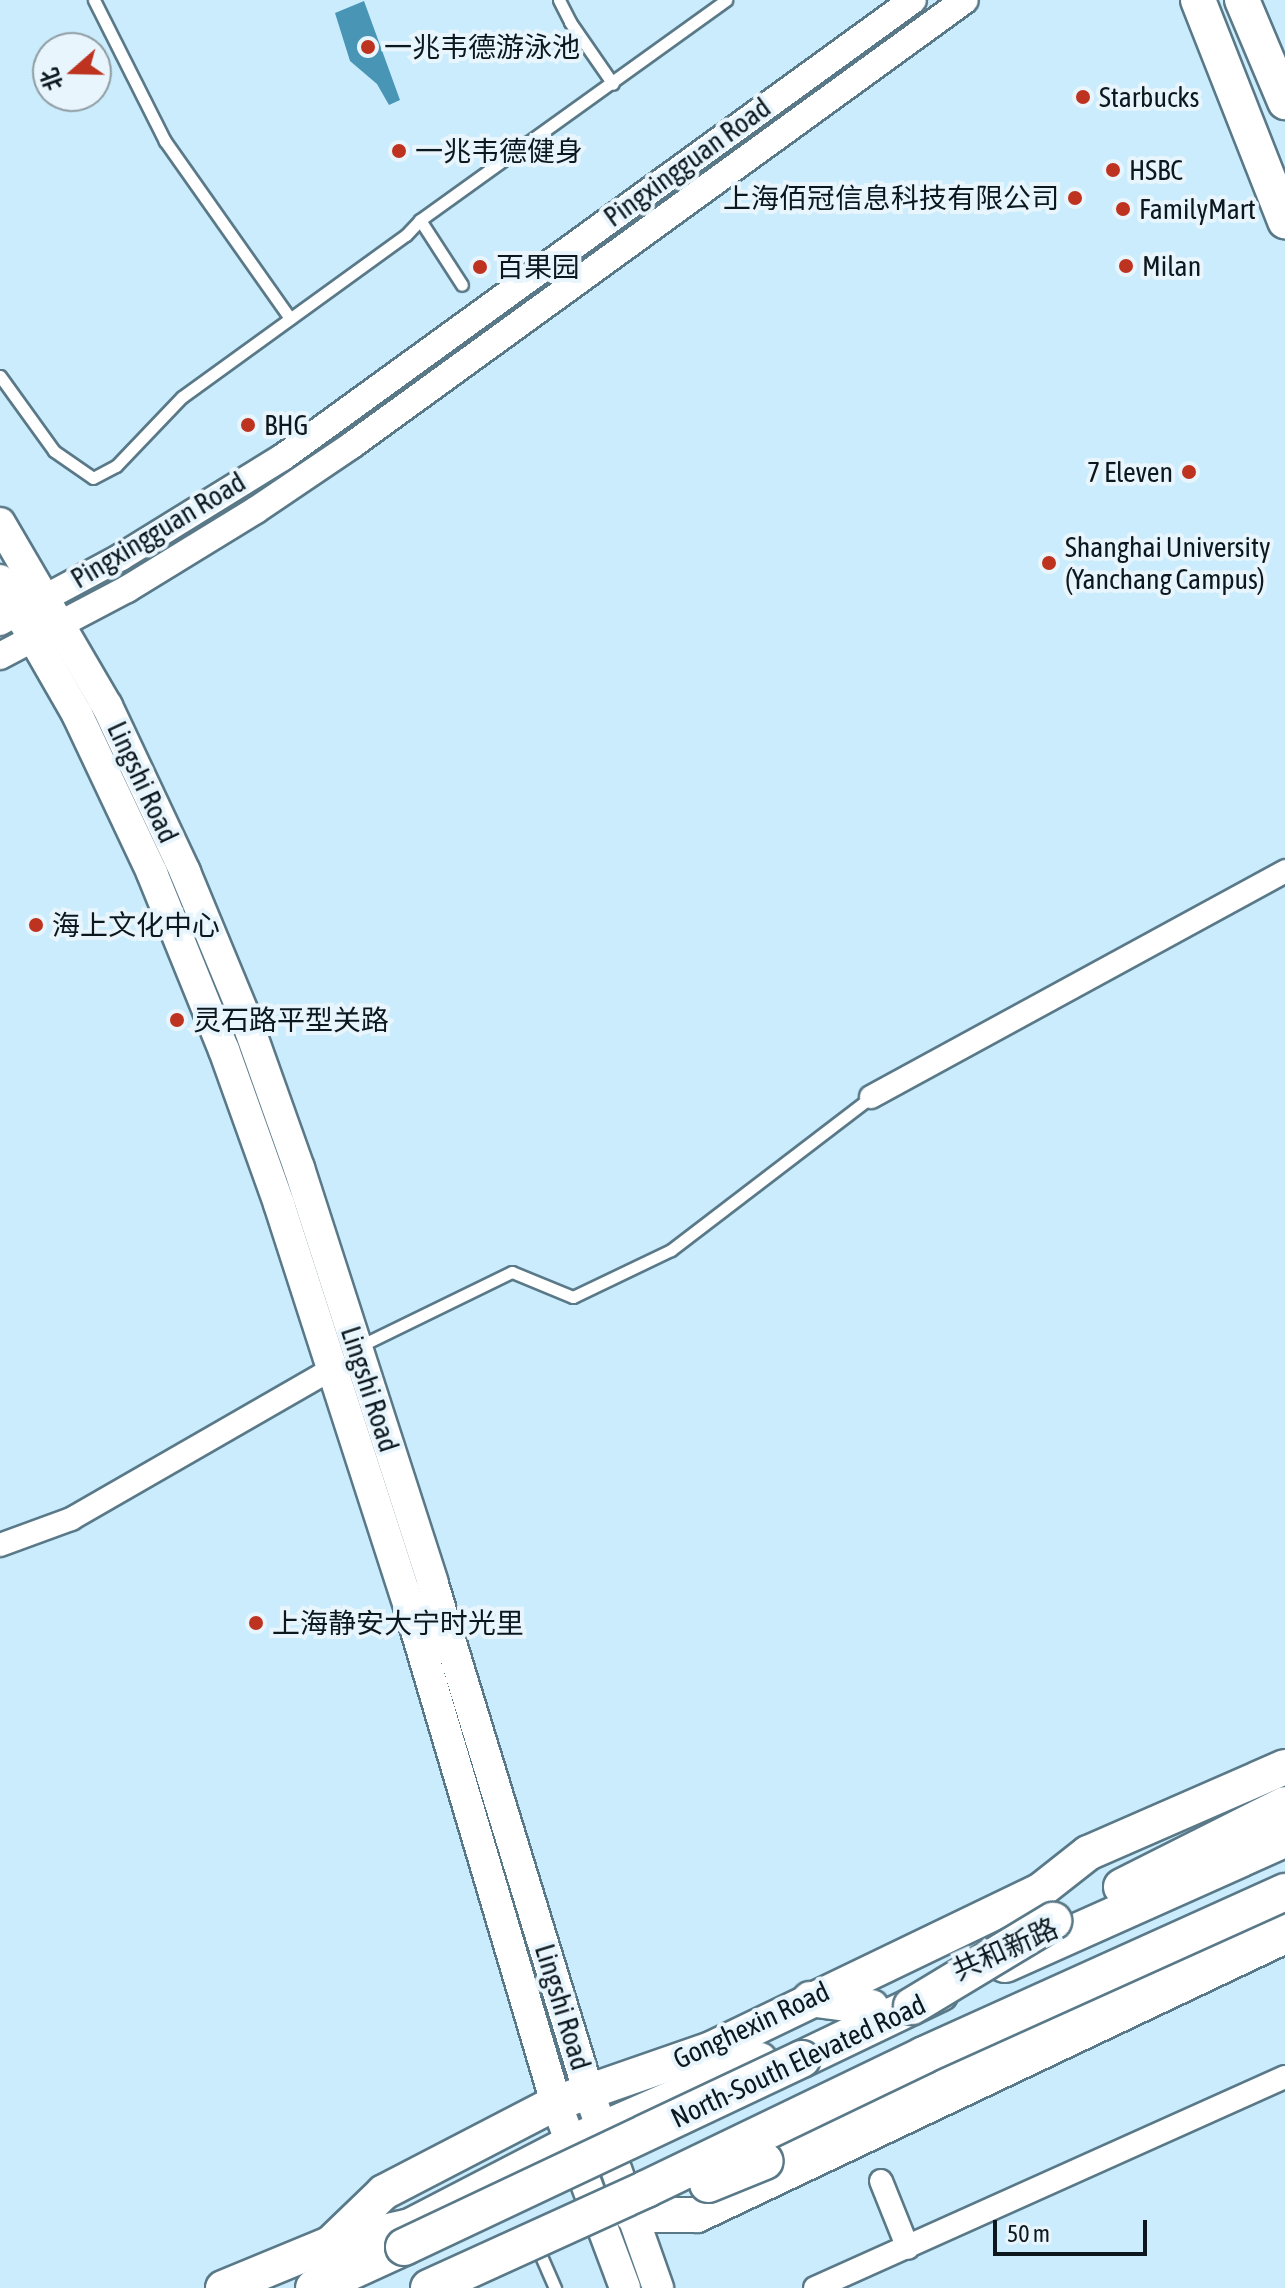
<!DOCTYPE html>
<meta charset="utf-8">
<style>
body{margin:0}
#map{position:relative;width:1285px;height:2288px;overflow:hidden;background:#caecfc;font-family:"Asap Condensed","Noto Sans SC",sans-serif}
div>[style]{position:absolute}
.water>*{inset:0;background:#4895b6}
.roads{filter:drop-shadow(2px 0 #5a7988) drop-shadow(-2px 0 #5a7988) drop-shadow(0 2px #5a7988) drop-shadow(0 -2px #5a7988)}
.service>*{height:11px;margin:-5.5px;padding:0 5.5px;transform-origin:5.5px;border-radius:5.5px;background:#fff}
.minor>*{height:22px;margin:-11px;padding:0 11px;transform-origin:11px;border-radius:11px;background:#fff}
.tertiary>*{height:26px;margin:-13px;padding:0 13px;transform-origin:13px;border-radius:13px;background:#fff}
.secondary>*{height:30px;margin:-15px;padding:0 15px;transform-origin:15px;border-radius:15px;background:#fff}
.primary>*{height:34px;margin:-17px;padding:0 17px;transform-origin:17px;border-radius:17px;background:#fff}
.trunk>*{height:36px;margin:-18px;padding:0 18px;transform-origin:18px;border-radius:18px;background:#fff}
.bridges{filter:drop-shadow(2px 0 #5a7988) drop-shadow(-2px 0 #5a7988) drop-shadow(0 2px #5a7988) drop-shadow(0 -2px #5a7988)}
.trunk-bridge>*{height:36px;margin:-18px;padding:0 18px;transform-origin:18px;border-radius:18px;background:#fff}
.dots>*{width:22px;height:22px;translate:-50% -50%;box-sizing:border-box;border:4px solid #e8f5fc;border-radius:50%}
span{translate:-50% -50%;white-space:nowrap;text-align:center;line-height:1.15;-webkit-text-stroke:8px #e8f5fc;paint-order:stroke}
.poi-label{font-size:28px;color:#0c181e}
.left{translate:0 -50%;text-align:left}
.right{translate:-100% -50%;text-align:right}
.street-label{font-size:28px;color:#0c181e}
.north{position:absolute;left:32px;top:32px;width:80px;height:80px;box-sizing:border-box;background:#e8f5fc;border:2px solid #909da3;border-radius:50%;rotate:250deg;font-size:22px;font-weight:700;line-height:32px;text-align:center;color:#0c181e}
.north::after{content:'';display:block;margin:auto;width:28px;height:36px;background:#be3220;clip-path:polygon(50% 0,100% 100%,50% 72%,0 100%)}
.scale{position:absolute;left:993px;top:2220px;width:154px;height:36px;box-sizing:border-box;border:4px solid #0c181e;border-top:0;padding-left:10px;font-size:24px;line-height:28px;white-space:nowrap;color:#0c181e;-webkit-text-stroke:6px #e8f5fc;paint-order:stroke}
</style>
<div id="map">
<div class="water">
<div style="clip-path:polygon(364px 1px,400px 100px,389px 105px,377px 84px,350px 61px,335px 13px)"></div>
</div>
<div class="roads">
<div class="service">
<div style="left:94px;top:0;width:158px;rotate:63.3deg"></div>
<div style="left:165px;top:141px;width:217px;rotate:54.8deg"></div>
<div style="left:559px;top:0;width:25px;rotate:63deg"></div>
<div style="left:570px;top:22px;width:75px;rotate:55.3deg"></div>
<div style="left:420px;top:220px;width:77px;rotate:57.1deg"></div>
<div style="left:0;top:376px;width:92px;rotate:54.2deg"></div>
<div style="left:54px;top:451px;width:47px;rotate:34.7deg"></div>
<div style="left:93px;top:478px;width:26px;rotate:-28deg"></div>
<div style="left:116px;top:466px;width:95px;rotate:-46.3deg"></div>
<div style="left:182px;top:397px;width:276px;rotate:-35.9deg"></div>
<div style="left:406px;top:235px;width:21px;rotate:-47deg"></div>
<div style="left:420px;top:220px;width:377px;rotate:-35.7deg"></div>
<div style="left:360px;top:1346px;width:169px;rotate:-26deg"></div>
<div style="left:512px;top:1272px;width:66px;rotate:22.3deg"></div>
<div style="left:573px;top:1297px;width:109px;rotate:-25.6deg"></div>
<div style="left:671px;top:1250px;width:252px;rotate:-37.4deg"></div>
<div style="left:538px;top:2249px;width:43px;rotate:66.4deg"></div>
</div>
<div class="minor">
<div style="left:871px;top:1097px;width:472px;rotate:-28.6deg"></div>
<div style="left:0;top:1545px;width:76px;rotate:-20.1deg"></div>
<div style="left:71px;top:1519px;width:301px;rotate:-29.9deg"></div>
<div style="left:881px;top:2181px;width:72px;rotate:68.1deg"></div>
<div style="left:815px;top:2288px;width:515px;rotate:-24.18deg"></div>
</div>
<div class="tertiary">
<div style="left:0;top:622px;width:137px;rotate:-28.2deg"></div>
<div style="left:121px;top:557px;width:190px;rotate:-31.7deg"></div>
<div style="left:283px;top:457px;width:778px;rotate:-35.96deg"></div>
<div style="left:0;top:656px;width:144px;rotate:-27.8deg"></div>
<div style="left:127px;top:589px;width:151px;rotate:-31.5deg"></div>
<div style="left:256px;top:510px;width:116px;rotate:-34.1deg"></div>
<div style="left:352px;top:445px;width:757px;rotate:-35.98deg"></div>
</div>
<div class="secondary">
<div style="left:0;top:523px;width:212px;rotate:59.7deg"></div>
<div style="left:107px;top:706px;width:183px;rotate:64.8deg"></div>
<div style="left:185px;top:872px;width:162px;rotate:67.5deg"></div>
<div style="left:247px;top:1022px;width:155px;rotate:70.4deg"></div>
<div style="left:299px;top:1168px;width:434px;rotate:72.1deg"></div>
<div style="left:432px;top:1581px;width:532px;rotate:72.96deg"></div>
<div style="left:588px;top:2090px;width:210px;rotate:70.5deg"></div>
<div style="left:0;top:580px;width:155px;rotate:60.1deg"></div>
<div style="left:77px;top:714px;width:176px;rotate:64.7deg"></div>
<div style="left:152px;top:873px;width:191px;rotate:67.9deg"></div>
<div style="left:224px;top:1050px;width:164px;rotate:70.3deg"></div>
<div style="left:279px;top:1204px;width:427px;rotate:72.1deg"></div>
<div style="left:410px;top:1610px;width:514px;rotate:73.5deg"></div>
<div style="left:556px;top:2103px;width:197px;rotate:69.5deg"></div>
</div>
<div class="primary">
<div style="left:1198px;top:0;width:238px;rotate:68.5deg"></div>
<div style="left:1242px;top:0;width:111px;rotate:67.1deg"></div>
<div style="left:810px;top:1999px;width:62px;rotate:7.5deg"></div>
<div style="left:632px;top:2215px;width:65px"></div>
<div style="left:697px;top:2215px;width:651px;rotate:-25.38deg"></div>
<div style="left:330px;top:2244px;width:82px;rotate:-12.7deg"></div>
<div style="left:410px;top:2226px;width:182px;rotate:-27.4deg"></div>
<div style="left:572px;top:2142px;width:205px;rotate:-23.6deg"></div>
<div style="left:223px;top:2288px;width:116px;rotate:-22.4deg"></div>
<div style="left:330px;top:2244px;width:75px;rotate:-43.9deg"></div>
<div style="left:384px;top:2192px;width:194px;rotate:-27.4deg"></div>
<div style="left:556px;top:2103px;width:164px;rotate:-19.2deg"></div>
<div style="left:711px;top:2049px;width:366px;rotate:-25.7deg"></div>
<div style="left:1041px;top:1890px;width:60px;rotate:-38.2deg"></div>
<div style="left:1088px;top:1853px;width:215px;rotate:-23.6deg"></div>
</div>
<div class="trunk">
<div style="left:1122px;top:1887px;width:182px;rotate:-26.7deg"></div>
<div style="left:1005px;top:1964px;width:307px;rotate:-24.1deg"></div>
<div style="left:802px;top:2059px;width:153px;rotate:-25.6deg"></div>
<div style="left:765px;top:2161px;width:577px;rotate:-25.68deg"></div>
<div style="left:314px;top:2288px;width:99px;rotate:-24.5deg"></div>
</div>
</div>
<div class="bridges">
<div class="trunk-bridge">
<div style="left:912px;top:2006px;width:165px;rotate:-31.1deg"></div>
<div style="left:708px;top:2184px;width:61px;rotate:-22deg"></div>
<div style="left:404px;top:2247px;width:440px;rotate:-25.3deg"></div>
<div style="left:429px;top:2288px;width:239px;rotate:-24.5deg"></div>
<div style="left:646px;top:2189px;width:309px;rotate:-25.7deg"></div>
<div style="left:924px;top:2055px;width:396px;rotate:-24.3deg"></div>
</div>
</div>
<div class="dots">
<div style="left:368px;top:47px;background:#be3220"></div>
<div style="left:1083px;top:97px;background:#be3220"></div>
<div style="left:399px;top:151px;background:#be3220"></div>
<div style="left:1113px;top:170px;background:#be3220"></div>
<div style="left:1075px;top:198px;background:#be3220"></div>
<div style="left:1123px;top:209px;background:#be3220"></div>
<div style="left:1126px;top:266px;background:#be3220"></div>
<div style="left:480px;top:267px;background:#be3220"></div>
<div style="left:248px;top:425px;background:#be3220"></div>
<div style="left:1189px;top:472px;background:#be3220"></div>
<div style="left:1049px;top:563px;background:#be3220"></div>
<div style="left:36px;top:925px;background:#be3220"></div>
<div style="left:177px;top:1020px;background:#be3220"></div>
<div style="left:256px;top:1623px;background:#be3220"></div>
</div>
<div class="poi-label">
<span class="left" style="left:384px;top:47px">一兆韦德游泳池</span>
<span class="left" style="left:1099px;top:97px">Starbucks</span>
<span class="left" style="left:415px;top:151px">一兆韦德健身</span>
<span class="left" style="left:1129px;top:170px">HSBC</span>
<span class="right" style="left:1059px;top:198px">上海佰冠信息科技有限公司</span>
<span class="left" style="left:1139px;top:209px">FamilyMart</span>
<span class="left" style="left:1142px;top:266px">Milan</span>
<span class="left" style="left:496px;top:267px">百果园</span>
<span class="left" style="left:264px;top:425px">BHG</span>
<span class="right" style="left:1173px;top:472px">7 Eleven</span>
<span class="left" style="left:1065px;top:563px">Shanghai University<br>(Yanchang Campus)</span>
<span class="left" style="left:52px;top:925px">海上文化中心</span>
<span class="left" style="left:193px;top:1020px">灵石路平型关路</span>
<span class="left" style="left:272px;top:1623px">上海静安大宁时光里</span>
</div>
<div class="street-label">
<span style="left:687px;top:162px;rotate:-36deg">Pingxingguan Road</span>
<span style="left:158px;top:530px;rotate:-31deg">Pingxingguan Road</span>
<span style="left:143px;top:782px;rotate:65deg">Lingshi Road</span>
<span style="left:370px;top:1389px;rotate:72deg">Lingshi Road</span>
<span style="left:1005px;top:1949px;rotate:-24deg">共和新路</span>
<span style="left:563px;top:2007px;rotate:73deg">Lingshi Road</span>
<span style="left:751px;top:2025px;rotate:-25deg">Gonghexin Road</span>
<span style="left:798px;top:2061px;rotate:-25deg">North-South Elevated Road</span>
</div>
<div class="north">北</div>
<div class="scale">50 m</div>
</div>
